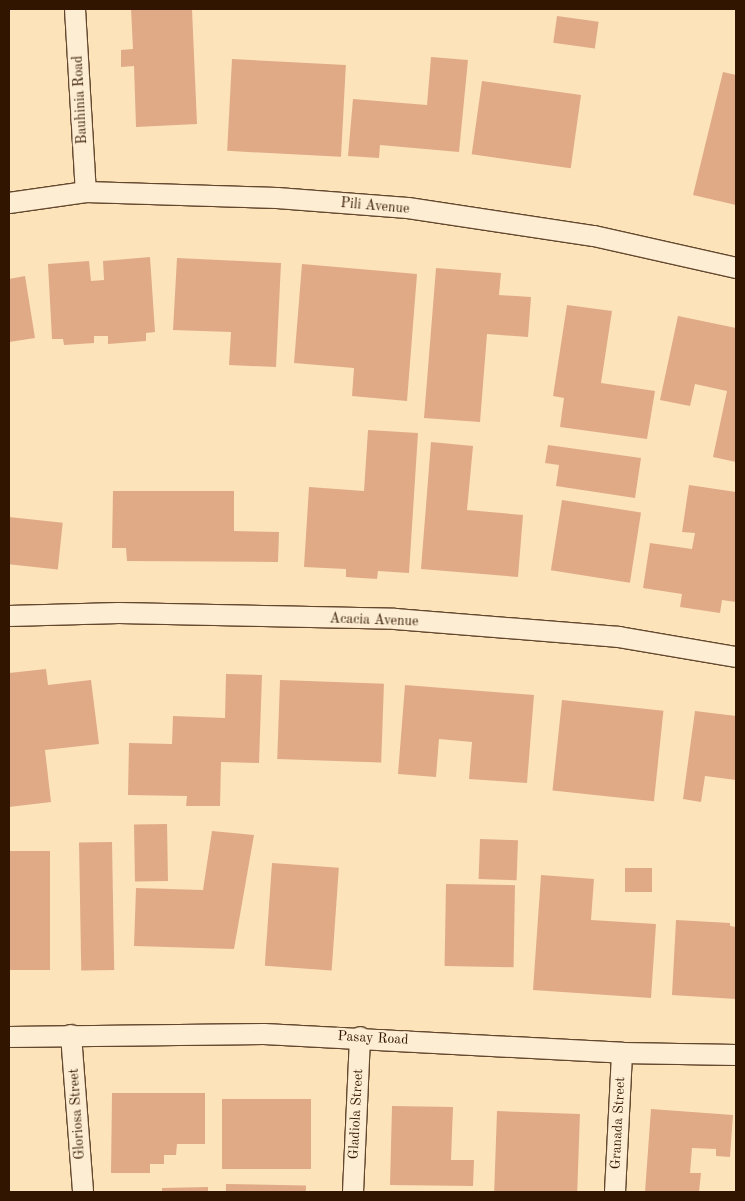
<!DOCTYPE html>
<style>
body{margin:0}
#map{position:relative;width:745px;height:1201px;overflow:hidden;background:#fce3ba;font-family:"Old Standard TT",serif}
div>[style]{position:absolute}
.building>*{inset:0;background:#e0aa87;transform-origin:0 0}
.roads{filter:drop-shadow(1px 0 #64482e) drop-shadow(-1px 0 #64482e) drop-shadow(0 1px #64482e) drop-shadow(0 -1px #64482e)}
.street>*{height:20px;margin:-10px;padding:0 10px;transform-origin:10px;border-radius:10px;background:#fdedd2}
span{translate:-50% -50%;white-space:nowrap;text-align:center;line-height:1.15;-webkit-text-stroke:4.5px #fdedd2;paint-order:stroke}
.street-label{font-size:14px;color:#311500}
.frame{position:absolute;inset:0;border:10px solid #311500;pointer-events:none}
</style>
<div id="map">
<div class="building">
<div style="clip-path:polygon(131px 9px,192px 9px,197px 124px,136px 127px,134px 66px,121px 67px,121px 50px,133px 49px)"></div>
<div style="left:557px;top:16px;width:42px;height:27px;rotate:8deg"></div>
<div style="clip-path:polygon(431px 57px,468px 60px,459px 152px,380px 145px,379px 158px,348px 156px,353px 99px,427px 105px)"></div>
<div style="left:232px;top:59px;width:114px;height:92px;rotate:3deg"></div>
<div style="clip-path:polygon(723px 72px,736px 75px,736px 205px,693px 195px)"></div>
<div style="left:482px;top:81px;width:100px;height:74px;rotate:8deg"></div>
<div style="clip-path:polygon(150px 257px,155px 332px,146px 333px,146px 341px,108px 344px,108px 336px,94px 336px,94px 343px,64px 345px,63px 339px,52px 339px,48px 264px,89px 261px,91px 281px,104px 280px,103px 261px)"></div>
<div style="clip-path:polygon(177px 258px,281px 263px,276px 367px,229px 365px,231px 332px,173px 330px)"></div>
<div style="clip-path:polygon(302px 264px,417px 274px,407px 401px,352px 396px,354px 368px,294px 363px)"></div>
<div style="clip-path:polygon(436px 268px,501px 273px,499px 295px,531px 297px,528px 337px,487px 334px,480px 422px,424px 418px)"></div>
<div style="clip-path:polygon(25px 276px,35px 338px,9px 342px,9px 279px)"></div>
<div style="clip-path:polygon(567px 305px,612px 311px,601px 383px,655px 391px,647px 439px,560px 427px,564px 398px,553px 396px)"></div>
<div style="clip-path:polygon(678px 316px,736px 328px,736px 462px,713px 457px,727px 391px,695px 384px,690px 406px,660px 400px)"></div>
<div style="clip-path:polygon(368px 430px,418px 433px,409px 573px,378px 571px,377px 579px,346px 577px,346px 569px,304px 567px,309px 487px,364px 491px)"></div>
<div style="clip-path:polygon(431px 442px,473px 446px,467px 510px,523px 515px,518px 577px,421px 569px)"></div>
<div style="clip-path:polygon(548px 445px,641px 458px,635px 498px,556px 486px,559px 465px,545px 463px)"></div>
<div style="clip-path:polygon(689px 485px,736px 492px,736px 602px,722px 600px,720px 613px,680px 607px,682px 594px,643px 588px,650px 543px,692px 549px,695px 533px,682px 532px)"></div>
<div style="clip-path:polygon(113px 491px,234px 491px,234px 531px,279px 532px,278px 562px,127px 561px,126px 548px,112px 548px)"></div>
<div style="left:562px;top:500px;width:80px;height:71px;rotate:9deg"></div>
<div style="left:9px;top:517px;width:54px;height:47px;rotate:6deg"></div>
<div style="clip-path:polygon(46px 669px,48px 685px,91px 680px,99px 744px,45px 750px,51px 802px,9px 807px,9px 673px)"></div>
<div style="clip-path:polygon(226px 674px,262px 675px,259px 763px,221px 762px,220px 806px,186px 806px,187px 796px,128px 795px,129px 743px,172px 744px,173px 716px,225px 718px)"></div>
<div style="left:280px;top:680px;width:104px;height:79px;rotate:2deg"></div>
<div style="clip-path:polygon(405px 685px,534px 695px,527px 783px,469px 779px,472px 742px,439px 739px,436px 777px,398px 774px)"></div>
<div style="left:562px;top:700px;width:102px;height:91px;rotate:6deg"></div>
<div style="clip-path:polygon(695px 711px,736px 716px,736px 780px,705px 776px,701px 802px,683px 799px)"></div>
<div style="left:167px;top:824px;width:57px;height:33px;rotate:89deg"></div>
<div style="clip-path:polygon(212px 831px,254px 835px,234px 949px,134px 946px,136px 888px,203px 890px)"></div>
<div style="left:480px;top:839px;width:38px;height:40px;rotate:2deg"></div>
<div style="left:112px;top:842px;width:128px;height:33px;rotate:89deg"></div>
<div style="left:9px;top:851px;width:41px;height:119px"></div>
<div style="left:272px;top:863px;width:67px;height:103px;rotate:4deg"></div>
<div style="left:625px;top:868px;width:27px;height:24px"></div>
<div style="clip-path:polygon(541px 875px,594px 879px,591px 920px,656px 924px,651px 998px,533px 990px)"></div>
<div style="left:446px;top:884px;width:69px;height:82px;rotate:1deg"></div>
<div style="clip-path:polygon(676px 920px,730px 923px,730px 926px,736px 927px,736px 999px,672px 995px)"></div>
<div style="clip-path:polygon(112px 1093px,205px 1093px,205px 1144px,177px 1144px,176px 1155px,164px 1155px,164px 1164px,150px 1164px,150px 1173px,111px 1173px)"></div>
<div style="left:222px;top:1099px;width:89px;height:70px"></div>
<div style="clip-path:polygon(392px 1106px,453px 1107px,451px 1160px,474px 1160px,473px 1186px,390px 1185px)"></div>
<div style="clip-path:polygon(651px 1109px,733px 1115px,730px 1157px,716px 1156px,716px 1149px,692px 1148px,690px 1173px,701px 1173px,699px 1192px,645px 1192px)"></div>
<div style="left:497px;top:1111px;width:83px;height:81px;rotate:2deg"></div>
<div style="left:226px;top:1184px;width:80px;height:8px;rotate:1deg"></div>
<div style="clip-path:polygon(208px 1187px,208px 1192px,162px 1192px,162px 1188px)"></div>
</div>
<div class="roads">
<div class="street">
<div style="left:75px;top:9px;width:183px;rotate:86.6deg"></div>
<div style="left:9px;top:203px;width:78px;rotate:-8.1deg"></div>
<div style="left:86px;top:192px;width:191px;rotate:1.8deg"></div>
<div style="left:277px;top:198px;width:131px;rotate:4.4deg"></div>
<div style="left:408px;top:208px;width:188px;rotate:8.6deg"></div>
<div style="left:594px;top:236px;width:146px;rotate:12.7deg"></div>
<div style="left:9px;top:616px;width:110px;rotate:-1.6deg"></div>
<div style="left:119px;top:613px;width:276px;rotate:1.2deg"></div>
<div style="left:395px;top:619px;width:225px;rotate:4.6deg"></div>
<div style="left:619px;top:637px;width:119px;rotate:9.7deg"></div>
<div style="left:71px;top:1035px;width:157px;rotate:85.6deg"></div>
<div style="left:9px;top:1037px;width:255px;rotate:-0.7deg"></div>
<div style="left:264px;top:1034px;width:359px;rotate:3deg"></div>
<div style="left:622px;top:1053px;width:114px;rotate:1deg"></div>
<div style="left:353px;top:1192px;width:155px;rotate:-87.4deg"></div>
<div style="left:615px;top:1192px;width:139px;rotate:-87.1deg"></div>
</div>
</div>
<div class="street-label">
<span style="left:80px;top:100px;rotate:-93deg">Bauhinia Road</span>
<span style="left:375px;top:206px;rotate:5deg">Pili Avenue</span>
<span style="left:374px;top:620px;rotate:2deg">Acacia Avenue</span>
<span style="left:373px;top:1038px;rotate:3deg">Pasay Road</span>
<span style="left:77px;top:1114px;rotate:-94deg">Gloriosa Street</span>
<span style="left:356px;top:1114px;rotate:-87deg">Gladiola Street</span>
<span style="left:618px;top:1123px;rotate:-87deg">Granada Street</span>
</div>
<div class="frame"></div>
</div>
